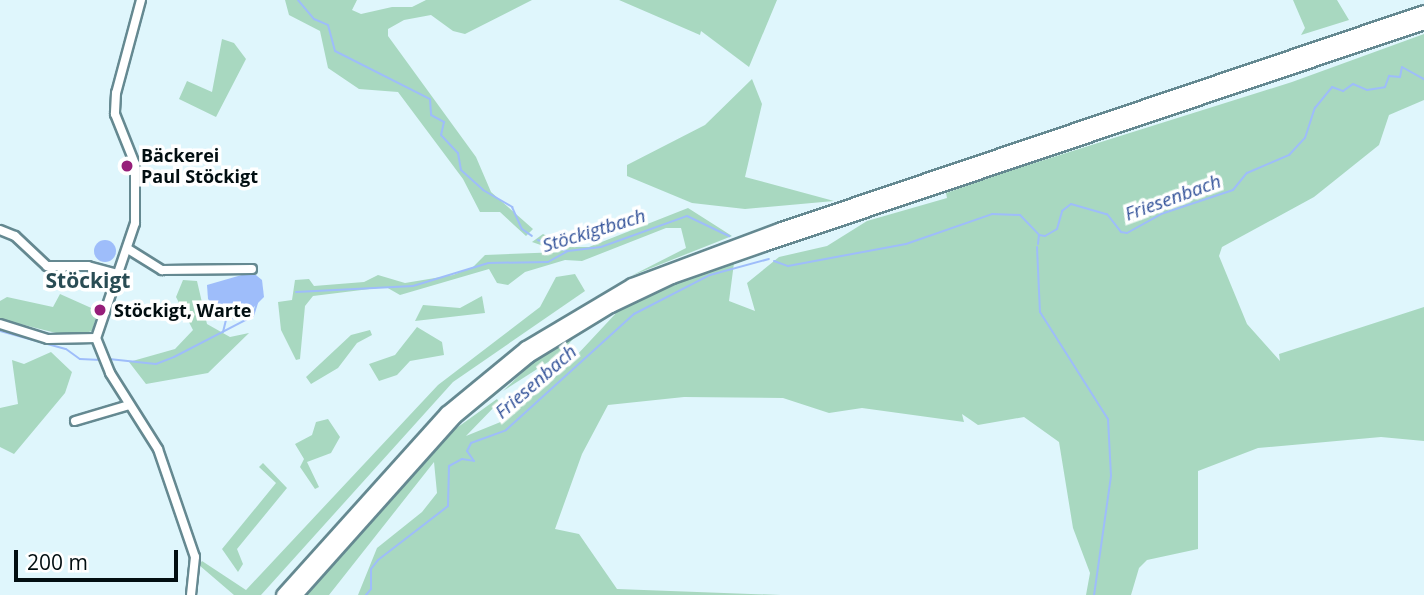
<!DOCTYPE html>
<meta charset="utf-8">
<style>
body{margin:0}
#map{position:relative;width:1424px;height:595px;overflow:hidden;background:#dff6fc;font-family:"Open Sans",sans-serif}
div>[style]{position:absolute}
.green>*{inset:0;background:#a8d8c0}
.water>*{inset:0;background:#9ebdfa}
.round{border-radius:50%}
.stream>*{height:2px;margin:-1px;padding:0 1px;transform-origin:1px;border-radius:1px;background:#9ebdfa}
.roads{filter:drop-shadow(2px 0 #658991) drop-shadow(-2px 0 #658991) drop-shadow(0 2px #658991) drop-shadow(0 -2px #658991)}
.minor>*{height:8px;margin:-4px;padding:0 4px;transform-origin:4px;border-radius:4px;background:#fff}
.highway>*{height:12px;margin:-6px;padding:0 6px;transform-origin:6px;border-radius:6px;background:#fff}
.dots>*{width:19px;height:19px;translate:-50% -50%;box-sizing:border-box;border:4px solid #fff;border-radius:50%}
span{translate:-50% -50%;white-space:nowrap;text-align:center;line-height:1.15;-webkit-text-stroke:7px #fff;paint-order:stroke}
.poi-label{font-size:18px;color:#020e11;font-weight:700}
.left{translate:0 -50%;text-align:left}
.water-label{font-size:19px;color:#305098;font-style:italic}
.quarter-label{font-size:21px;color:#294c54;font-weight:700}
.scale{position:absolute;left:14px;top:550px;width:164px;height:32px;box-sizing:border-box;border:4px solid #020e11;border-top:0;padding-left:9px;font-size:21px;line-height:24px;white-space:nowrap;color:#020e11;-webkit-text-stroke:5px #fff;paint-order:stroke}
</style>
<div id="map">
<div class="green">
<div style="clip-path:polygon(285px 0,357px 0,352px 10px,361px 14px,392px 7px,412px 7px,426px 0,532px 0,465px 34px,453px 31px,431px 15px,404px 20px,388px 29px,388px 36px,476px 157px,491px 192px,533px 229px,526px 236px,500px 212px,480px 212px,463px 179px,398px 92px,359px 89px,328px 68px,320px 31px,289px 15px)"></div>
<div style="clip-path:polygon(619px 0,777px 0,749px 67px,701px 31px,700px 35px)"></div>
<div style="clip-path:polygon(1293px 0,1337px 0,1349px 20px,1301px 35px,1305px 28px)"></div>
<div style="clip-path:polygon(1424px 34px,1424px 100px,1389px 115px,1379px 145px,1314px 197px,1222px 247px,1219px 256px,1247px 324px,1280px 361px,1279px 354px,1424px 307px,1424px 441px,1381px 437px,1258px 448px,1198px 471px,1198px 549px,1147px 560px,1139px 568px,1131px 595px,1086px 595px,1090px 573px,1073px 528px,1059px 442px,1024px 417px,978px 425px,962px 414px,964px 422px,862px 408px,829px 413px,783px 398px,684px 397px,608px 405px,582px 454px,555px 529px,579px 534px,617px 589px,781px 595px,358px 595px,377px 548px,422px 512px,437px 493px,434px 462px,329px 595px,305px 595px,444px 437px,497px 399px,499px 402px,466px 436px,503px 421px,561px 372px,619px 310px,654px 290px,734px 263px,729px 301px,755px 311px,747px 283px,779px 257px,827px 246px,867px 221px,947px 198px,946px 193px,1012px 170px,1292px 82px)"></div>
<div style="clip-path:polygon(222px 39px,234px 43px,246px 59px,216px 117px,179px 99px,187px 81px,212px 92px)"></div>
<div style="clip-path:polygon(752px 79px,762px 104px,745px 177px,834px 201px,745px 209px,692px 203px,627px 176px,627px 165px,705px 125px)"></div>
<div style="clip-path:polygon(688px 208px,732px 236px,631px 276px,686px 248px,681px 228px,666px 228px,582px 261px,565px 260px,525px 272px,508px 285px,497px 283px,489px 269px,400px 295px,386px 287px,313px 296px,305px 306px,300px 359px,296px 360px,281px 330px,278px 302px,292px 300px,295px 280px,309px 279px,314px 286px,364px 282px,378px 275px,405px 283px,453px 275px,473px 267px,485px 255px,561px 252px,532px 242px,543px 234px,569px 247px,589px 247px)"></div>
<div style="clip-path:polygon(575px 274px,585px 291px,453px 382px,261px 595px,234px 595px,199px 565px,202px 561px,246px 590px,438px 385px,540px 307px,556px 277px)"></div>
<div style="clip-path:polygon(183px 280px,197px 281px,207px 324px,230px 337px,249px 333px,208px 373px,146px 384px,129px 362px,175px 349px,193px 330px,176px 297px)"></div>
<div style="clip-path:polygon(60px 294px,98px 311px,92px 331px,72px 337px,0 319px,0 301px,7px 297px,53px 307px)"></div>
<div style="clip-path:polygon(482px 296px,485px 313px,415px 321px,423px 305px,460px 308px)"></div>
<div style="clip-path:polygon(417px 327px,442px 342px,444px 355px,410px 361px,397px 375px,379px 381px,369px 364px,395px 355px)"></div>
<div style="clip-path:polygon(370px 330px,372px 335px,357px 343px,338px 368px,311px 384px,306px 377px,351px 335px)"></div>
<div style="clip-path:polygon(570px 338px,573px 339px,559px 355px,503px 391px,534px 361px)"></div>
<div style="clip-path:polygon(51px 352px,72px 372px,65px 393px,14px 454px,0 447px,0 408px,18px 404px,12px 360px,24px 364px)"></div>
<div style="clip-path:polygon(328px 419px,340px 437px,331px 453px,307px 462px,319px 487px,315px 489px,300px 467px,304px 459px,295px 444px,312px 435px,316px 422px)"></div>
<div style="clip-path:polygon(263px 463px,287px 488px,237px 549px,243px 564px,238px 572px,222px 549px,276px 483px,259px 467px)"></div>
</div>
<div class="water">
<div class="round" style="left:94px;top:240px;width:22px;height:22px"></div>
<div style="clip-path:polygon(252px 272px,262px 280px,264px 297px,243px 318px,226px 320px,208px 299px,207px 285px)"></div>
</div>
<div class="stream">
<div style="left:298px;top:0;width:25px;rotate:50deg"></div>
<div style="left:314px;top:19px;width:15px;rotate:23deg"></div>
<div style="left:328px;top:25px;width:27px;rotate:75deg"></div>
<div style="left:335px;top:51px;width:106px;rotate:26.8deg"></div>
<div style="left:430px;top:99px;width:16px;rotate:86deg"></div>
<div style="left:431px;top:115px;width:15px;rotate:28deg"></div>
<div style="left:444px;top:122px;width:13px;rotate:103deg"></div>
<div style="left:441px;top:135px;width:25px;rotate:47deg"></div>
<div style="left:458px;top:153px;width:17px;rotate:80deg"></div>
<div style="left:461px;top:170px;width:30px;rotate:42deg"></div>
<div style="left:483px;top:190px;width:34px;rotate:30deg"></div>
<div style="left:512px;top:207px;width:24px;rotate:66deg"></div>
<div style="left:522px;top:229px;width:12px;rotate:35deg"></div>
<div style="left:538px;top:240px;width:30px;rotate:21deg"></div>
<div style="left:1038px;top:244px;width:9px;rotate:-84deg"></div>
<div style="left:1037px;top:247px;width:65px;rotate:87.4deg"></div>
<div style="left:1040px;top:312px;width:127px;rotate:57.6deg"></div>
<div style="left:1108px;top:419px;width:57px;rotate:87deg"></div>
<div style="left:1111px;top:476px;width:120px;rotate:98.1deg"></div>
<div style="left:774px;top:261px;width:15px;rotate:20deg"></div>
<div style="left:788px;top:266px;width:120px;rotate:-10.6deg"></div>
<div style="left:906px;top:244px;width:91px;rotate:-19.2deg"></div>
<div style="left:992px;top:214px;width:28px;rotate:2deg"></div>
<div style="left:1020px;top:215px;width:28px;rotate:46deg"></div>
<div style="left:1039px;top:235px;width:6px;rotate:9deg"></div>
<div style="left:1045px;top:236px;width:14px;rotate:-30deg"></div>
<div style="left:1057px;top:229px;width:19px;rotate:-74deg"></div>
<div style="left:1062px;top:211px;width:11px;rotate:-38deg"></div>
<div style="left:1071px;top:204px;width:37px;rotate:16deg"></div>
<div style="left:1107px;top:214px;width:23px;rotate:52deg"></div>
<div style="left:1121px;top:232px;width:6px;rotate:9deg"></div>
<div style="left:1127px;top:233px;width:39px;rotate:-29deg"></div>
<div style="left:1161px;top:214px;width:76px;rotate:-18.4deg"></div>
<div style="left:1233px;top:190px;width:22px;rotate:-51deg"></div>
<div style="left:1247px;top:173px;width:46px;rotate:-23.2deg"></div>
<div style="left:1289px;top:155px;width:23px;rotate:-47deg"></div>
<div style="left:1305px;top:138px;width:32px;rotate:-72deg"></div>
<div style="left:1315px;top:108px;width:27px;rotate:-51deg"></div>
<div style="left:1332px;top:87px;width:12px;rotate:20deg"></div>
<div style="left:1343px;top:91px;width:12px;rotate:-35deg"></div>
<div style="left:1353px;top:84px;width:15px;rotate:23deg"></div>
<div style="left:1367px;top:90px;width:18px;rotate:-9deg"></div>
<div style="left:1385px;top:87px;width:12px;rotate:-70deg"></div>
<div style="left:1389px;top:76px;width:11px;rotate:5deg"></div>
<div style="left:1400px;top:77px;width:10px;rotate:-79deg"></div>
<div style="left:1402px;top:67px;width:25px;rotate:29deg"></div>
<div style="left:296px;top:292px;width:117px;rotate:-2.9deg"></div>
<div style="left:413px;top:286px;width:78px;rotate:-17deg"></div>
<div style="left:488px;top:263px;width:60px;rotate:-1deg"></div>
<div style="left:548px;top:262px;width:23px;rotate:-29deg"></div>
<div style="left:568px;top:251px;width:33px;rotate:-7deg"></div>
<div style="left:601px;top:247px;width:91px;rotate:-19.8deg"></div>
<div style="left:687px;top:216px;width:47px;rotate:25.5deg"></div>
<div style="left:0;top:331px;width:68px;rotate:15.3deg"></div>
<div style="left:66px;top:349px;width:17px;rotate:36deg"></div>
<div style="left:80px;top:359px;width:21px;rotate:3deg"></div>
<div style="left:223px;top:332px;width:12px;rotate:-76deg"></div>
<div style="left:109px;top:359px;width:47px;rotate:6.1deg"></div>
<div style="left:156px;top:364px;width:19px;rotate:-21deg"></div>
<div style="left:174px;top:357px;width:89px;rotate:-27.4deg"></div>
<div style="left:253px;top:316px;width:14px;rotate:-73deg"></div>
<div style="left:366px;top:595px;width:8px;rotate:-50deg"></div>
<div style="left:371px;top:589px;width:20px;rotate:-90deg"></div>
<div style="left:371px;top:569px;width:11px;rotate:-52deg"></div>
<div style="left:378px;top:560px;width:88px;rotate:-37.6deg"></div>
<div style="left:448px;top:506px;width:40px;rotate:-88.6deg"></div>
<div style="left:449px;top:466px;width:15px;rotate:-28deg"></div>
<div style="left:462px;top:459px;width:12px;rotate:9deg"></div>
<div style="left:474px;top:461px;width:12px;rotate:-125deg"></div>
<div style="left:467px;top:451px;width:9px;rotate:-63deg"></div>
<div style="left:471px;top:443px;width:37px;rotate:-20deg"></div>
<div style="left:506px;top:430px;width:173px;rotate:-42.2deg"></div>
<div style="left:634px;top:314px;width:85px;rotate:-27.2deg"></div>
<div style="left:710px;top:275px;width:61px;rotate:-15.2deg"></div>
</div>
<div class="roads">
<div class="minor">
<div style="left:141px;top:0;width:96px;rotate:105deg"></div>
<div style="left:116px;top:93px;width:21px;rotate:93deg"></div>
<div style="left:115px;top:114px;width:54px;rotate:68.2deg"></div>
<div style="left:135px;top:164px;width:59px;rotate:90deg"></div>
<div style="left:135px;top:223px;width:121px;rotate:108.7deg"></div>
<div style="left:96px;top:338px;width:38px;rotate:68deg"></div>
<div style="left:110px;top:373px;width:90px;rotate:57.7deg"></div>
<div style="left:158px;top:449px;width:114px;rotate:71.1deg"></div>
<div style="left:195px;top:557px;width:38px;rotate:96deg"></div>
<div style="left:0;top:230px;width:16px;rotate:22deg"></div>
<div style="left:15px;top:236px;width:44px;rotate:43.2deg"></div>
<div style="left:47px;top:266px;width:41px"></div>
<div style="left:88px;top:266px;width:30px;rotate:15deg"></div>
<div style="left:128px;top:249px;width:40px;rotate:32deg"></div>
<div style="left:162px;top:270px;width:90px;rotate:-0.6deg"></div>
<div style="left:0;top:324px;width:50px;rotate:17.4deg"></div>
<div style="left:48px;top:339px;width:48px;rotate:-1.2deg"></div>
<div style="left:75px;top:421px;width:56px;rotate:-16.5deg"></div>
</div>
<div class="highway">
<div style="left:283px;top:595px;width:245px;rotate:-48deg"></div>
<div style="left:447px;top:413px;width:102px;rotate:-39.4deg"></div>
<div style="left:526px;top:348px;width:123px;rotate:-30.7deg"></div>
<div style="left:632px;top:285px;width:157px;rotate:-20.5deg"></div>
<div style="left:779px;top:230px;width:681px;rotate:-18.67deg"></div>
<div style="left:296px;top:595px;width:237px;rotate:-48.2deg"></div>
<div style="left:454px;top:418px;width:97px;rotate:-39.6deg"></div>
<div style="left:529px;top:356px;width:96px;rotate:-31.4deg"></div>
<div style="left:611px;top:306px;width:68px;rotate:-25.4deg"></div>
<div style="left:672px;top:277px;width:97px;rotate:-19.2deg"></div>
<div style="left:764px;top:245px;width:696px;rotate:-18.59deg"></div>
</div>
</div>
<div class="dots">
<div style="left:127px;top:166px;background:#961e79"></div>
<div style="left:100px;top:310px;background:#961e79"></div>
</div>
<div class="poi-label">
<span class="left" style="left:141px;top:166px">Bäckerei<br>Paul Stöckigt</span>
<span class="left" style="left:114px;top:310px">Stöckigt, Warte</span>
</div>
<div class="water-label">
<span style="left:1173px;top:198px;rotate:-20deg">Friesenbach</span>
<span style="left:594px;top:231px;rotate:-17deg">Stöckigtbach</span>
<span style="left:536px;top:382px;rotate:-41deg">Friesenbach</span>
</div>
<div class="quarter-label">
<span style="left:88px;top:280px">Stöckigt</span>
</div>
<div class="scale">200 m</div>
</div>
